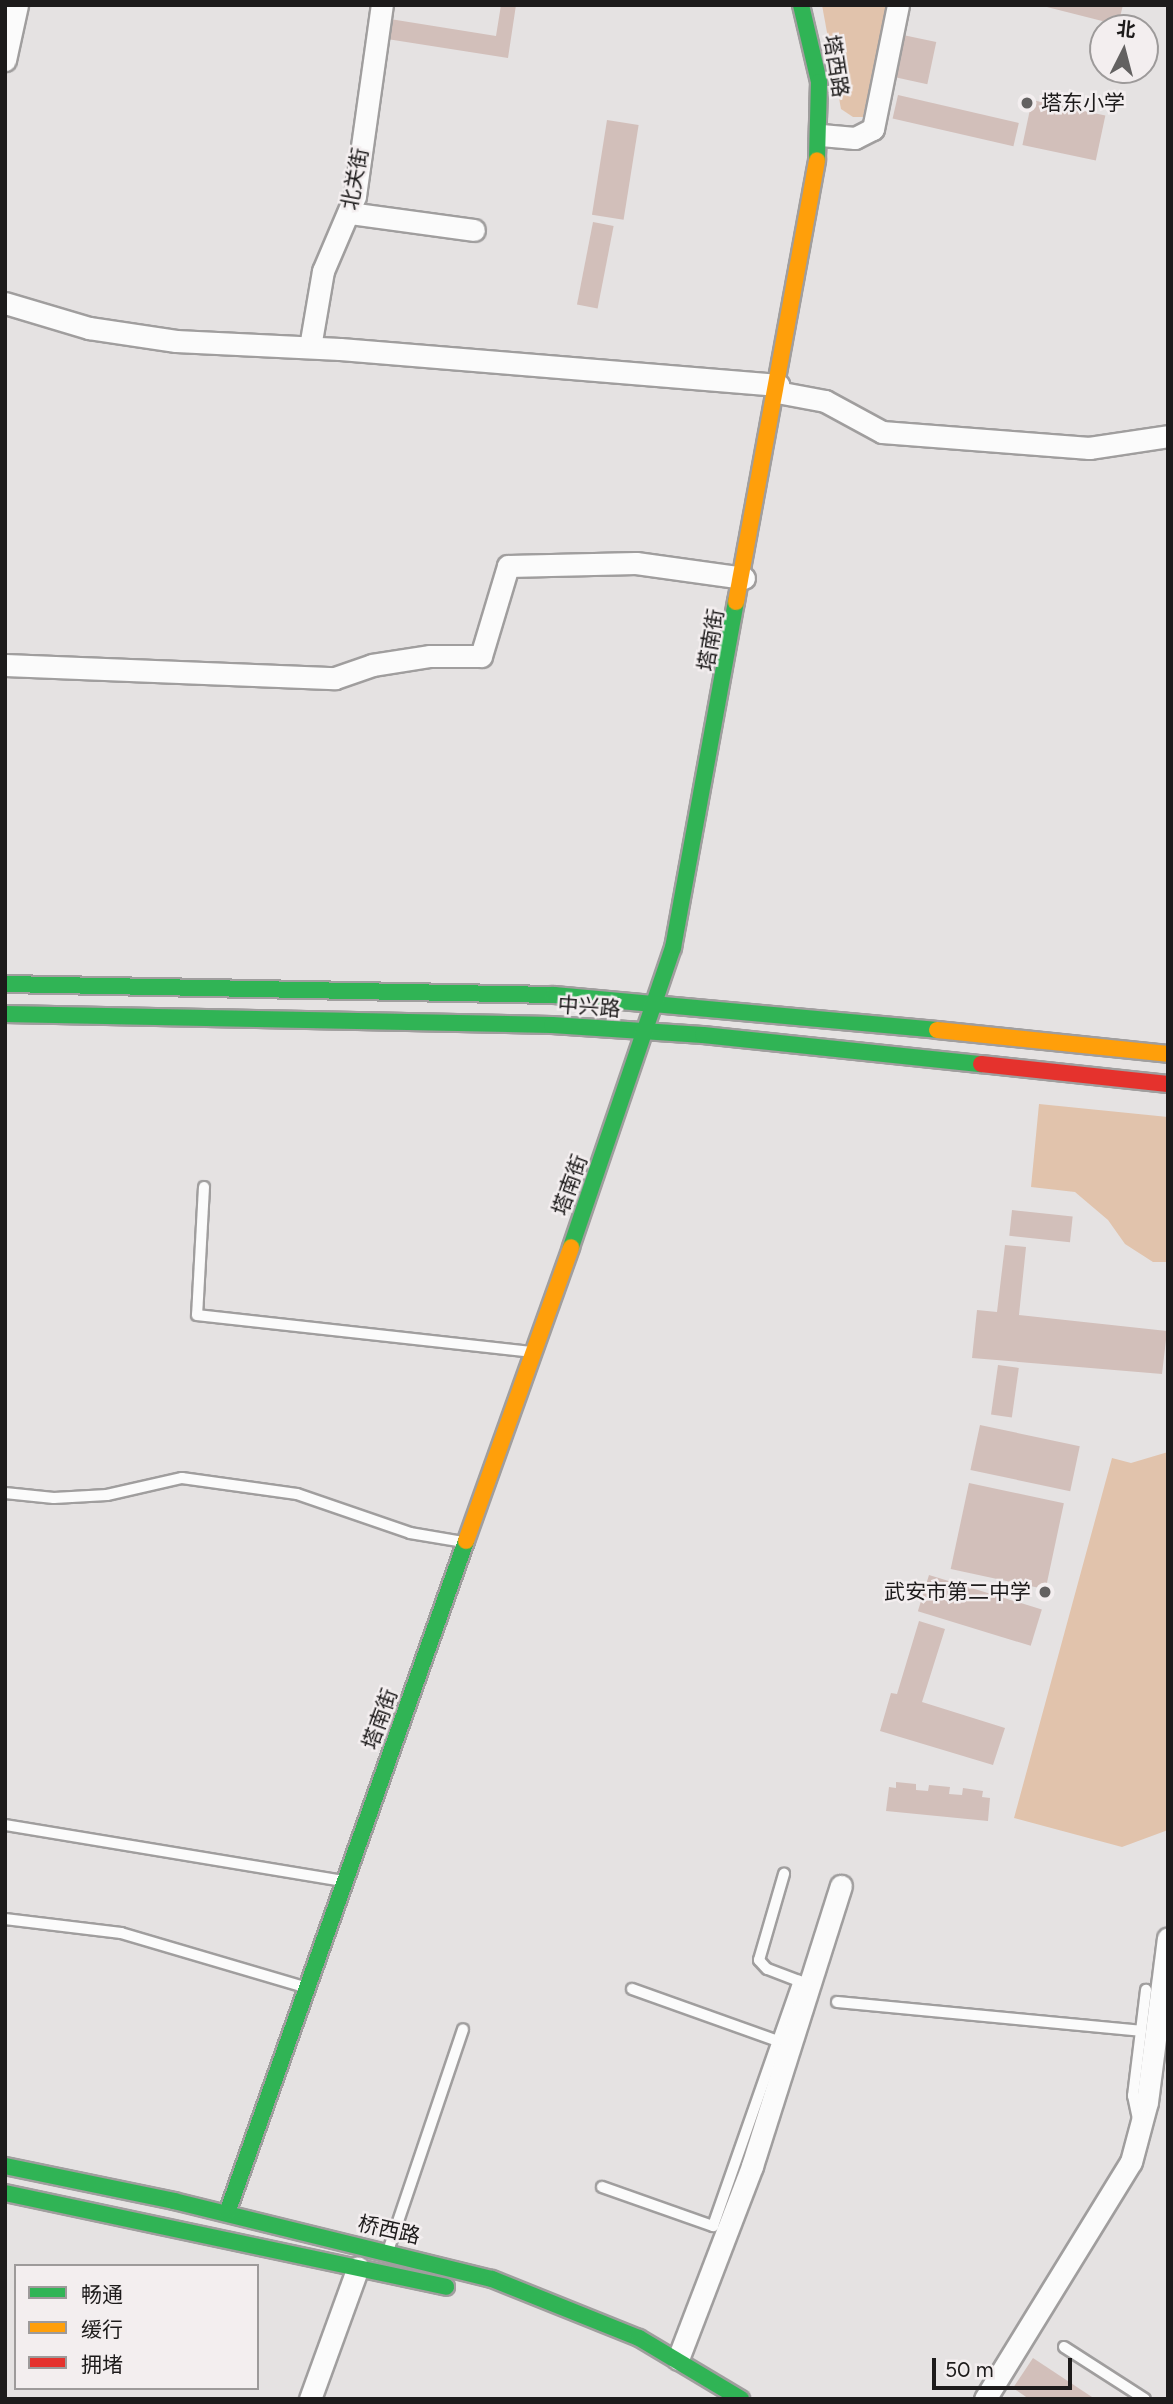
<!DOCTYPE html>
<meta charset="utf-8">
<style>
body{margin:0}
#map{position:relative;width:1173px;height:2404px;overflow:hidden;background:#e5e2e2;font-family:Figtree,"Noto Sans SC",sans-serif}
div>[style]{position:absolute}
.green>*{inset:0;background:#e1c3ac}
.building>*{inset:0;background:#d2bfba;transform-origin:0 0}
.roads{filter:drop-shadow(2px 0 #a09e9e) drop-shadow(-2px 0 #a09e9e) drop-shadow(0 2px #a09e9e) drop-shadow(0 -2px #a09e9e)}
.lane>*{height:10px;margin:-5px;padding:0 5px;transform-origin:5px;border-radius:5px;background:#fbfbfb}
.street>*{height:21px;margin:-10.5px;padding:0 10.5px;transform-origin:10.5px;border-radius:10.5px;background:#fbfbfb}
.fast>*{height:16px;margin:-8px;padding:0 8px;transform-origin:8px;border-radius:8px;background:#30b455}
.slow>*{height:16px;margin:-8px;padding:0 8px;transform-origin:8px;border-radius:8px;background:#ff9f0a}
.jam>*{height:16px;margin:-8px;padding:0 8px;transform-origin:8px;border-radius:8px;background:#e5322d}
.dots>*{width:19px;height:19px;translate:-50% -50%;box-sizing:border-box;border:4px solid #f3eeef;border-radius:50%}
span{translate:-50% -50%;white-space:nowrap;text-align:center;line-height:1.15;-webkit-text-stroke:5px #f3eeef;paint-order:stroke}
.street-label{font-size:21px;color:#1d1b1b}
.poi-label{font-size:21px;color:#1d1b1b}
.left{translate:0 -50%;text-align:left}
.right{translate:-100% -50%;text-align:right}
.frame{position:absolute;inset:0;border:7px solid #1d1b1b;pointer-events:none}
.legend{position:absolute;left:14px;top:2264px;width:245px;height:126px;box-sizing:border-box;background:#f3eeef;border:2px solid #9d9a9a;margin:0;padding:9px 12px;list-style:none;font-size:21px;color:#1d1b1b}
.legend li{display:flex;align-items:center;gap:14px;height:35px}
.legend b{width:35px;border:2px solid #9d9a9a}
.north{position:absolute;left:1089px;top:14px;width:70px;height:70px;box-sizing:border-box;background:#f3eeef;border:2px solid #9d9a9a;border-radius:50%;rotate:6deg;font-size:19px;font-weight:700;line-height:28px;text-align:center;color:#1d1b1b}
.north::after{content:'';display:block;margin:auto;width:24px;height:32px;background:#636161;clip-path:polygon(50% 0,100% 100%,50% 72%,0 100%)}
.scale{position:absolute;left:932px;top:2358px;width:140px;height:32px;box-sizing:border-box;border:4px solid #1d1b1b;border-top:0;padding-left:9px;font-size:21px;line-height:24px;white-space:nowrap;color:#1d1b1b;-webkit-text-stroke:5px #f3eeef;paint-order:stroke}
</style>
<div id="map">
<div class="green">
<div style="clip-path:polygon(822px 5px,887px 5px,863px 117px,853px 117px,841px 109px)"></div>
<div style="clip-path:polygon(1039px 1104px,1168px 1117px,1168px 1262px,1153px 1262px,1125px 1244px,1108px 1220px,1075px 1192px,1031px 1187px)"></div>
<div style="clip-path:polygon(1168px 1452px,1168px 1830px,1122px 1847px,1014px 1818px,1112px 1458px,1131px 1463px)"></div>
</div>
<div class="building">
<div style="clip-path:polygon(501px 5px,516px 5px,508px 58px,387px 39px,390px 19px,496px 36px)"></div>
<div style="clip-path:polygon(1039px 5px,1123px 5px,1118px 25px)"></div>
<div style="left:903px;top:35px;width:34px;height:43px;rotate:12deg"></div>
<div style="left:898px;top:95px;width:124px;height:24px;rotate:13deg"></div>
<div style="left:1032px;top:100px;width:75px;height:46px;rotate:12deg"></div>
<div style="left:607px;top:120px;width:32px;height:96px;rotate:9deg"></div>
<div style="left:593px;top:222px;width:21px;height:84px;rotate:11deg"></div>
<div style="left:1012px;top:1210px;width:61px;height:26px;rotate:6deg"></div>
<div style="clip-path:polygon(1005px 1245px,1026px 1247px,1019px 1315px,1167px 1331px,1162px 1374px,972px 1358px,977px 1310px,997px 1312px)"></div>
<div style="left:998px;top:1365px;width:21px;height:50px;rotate:8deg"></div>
<div style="left:980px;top:1425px;width:102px;height:46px;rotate:12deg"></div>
<div style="left:969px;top:1483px;width:97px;height:88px;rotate:12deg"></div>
<div style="left:929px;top:1575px;width:118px;height:38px;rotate:17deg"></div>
<div style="clip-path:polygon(919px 1621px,945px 1629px,922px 1702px,1005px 1728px,993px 1765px,880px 1731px,891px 1693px,897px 1694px)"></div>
<div style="clip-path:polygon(896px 1782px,916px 1784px,916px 1790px,928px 1791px,929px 1785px,950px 1787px,949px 1794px,962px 1795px,963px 1788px,983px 1791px,982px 1797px,990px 1798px,988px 1821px,886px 1811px,889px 1787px,896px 1788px)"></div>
<div style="clip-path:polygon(1033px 2358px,1095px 2399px,1029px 2399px,1013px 2388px)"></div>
</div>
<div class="roads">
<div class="lane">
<div style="left:204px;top:1187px;width:128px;rotate:93.1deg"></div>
<div style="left:197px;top:1315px;width:338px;rotate:6.3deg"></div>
<div style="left:5px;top:1493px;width:49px;rotate:5.8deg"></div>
<div style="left:54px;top:1498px;width:53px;rotate:-3.2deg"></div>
<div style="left:107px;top:1495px;width:77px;rotate:-12.8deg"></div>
<div style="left:182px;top:1478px;width:116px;rotate:7.9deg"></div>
<div style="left:297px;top:1494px;width:120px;rotate:19deg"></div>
<div style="left:410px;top:1533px;width:55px;rotate:9.5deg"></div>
<div style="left:5px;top:1825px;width:344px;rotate:9.4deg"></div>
<div style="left:5px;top:1919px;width:117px;rotate:6.9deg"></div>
<div style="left:121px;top:1933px;width:192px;rotate:16.4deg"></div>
<div style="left:632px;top:1989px;width:155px;rotate:19.6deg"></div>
<div style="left:837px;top:2002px;width:305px;rotate:5.4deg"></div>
<div style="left:1138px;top:2119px;width:24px;rotate:-102deg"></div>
<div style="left:1133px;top:2096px;width:107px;rotate:-83deg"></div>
<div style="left:602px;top:2187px;width:118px;rotate:19.4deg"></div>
<div style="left:713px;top:2226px;width:260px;rotate:-70.7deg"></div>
<div style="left:799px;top:1981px;width:34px;rotate:-159deg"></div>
<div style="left:767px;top:1969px;width:12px;rotate:-132deg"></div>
<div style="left:759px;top:1960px;width:90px;rotate:-73.8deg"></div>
<div style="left:388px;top:2251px;width:234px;rotate:-71.3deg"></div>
<div style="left:1064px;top:2347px;width:96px;rotate:32.7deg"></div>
</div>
<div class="street">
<div style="left:5px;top:60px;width:56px;rotate:-77.7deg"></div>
<div style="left:821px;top:135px;width:34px;rotate:5deg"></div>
<div style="left:855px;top:138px;width:20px;rotate:-27deg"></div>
<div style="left:873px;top:129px;width:126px;rotate:-78.6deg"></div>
<div style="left:350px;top:213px;width:125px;rotate:7.8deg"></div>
<div style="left:5px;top:303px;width:88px;rotate:16.6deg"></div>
<div style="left:89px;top:328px;width:88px;rotate:8.5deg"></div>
<div style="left:176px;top:341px;width:164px;rotate:2.8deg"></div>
<div style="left:340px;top:349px;width:440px;rotate:4.7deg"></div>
<div style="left:310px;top:347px;width:77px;rotate:-80.3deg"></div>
<div style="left:323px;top:271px;width:82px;rotate:-66.9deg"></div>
<div style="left:355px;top:196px;width:193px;rotate:-82deg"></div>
<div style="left:777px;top:392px;width:49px;rotate:10.6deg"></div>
<div style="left:825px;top:401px;width:65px;rotate:28.5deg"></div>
<div style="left:882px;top:432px;width:208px;rotate:4.4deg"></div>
<div style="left:1089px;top:448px;width:80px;rotate:-8.6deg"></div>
<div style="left:5px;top:665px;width:330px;rotate:2.3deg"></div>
<div style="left:335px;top:678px;width:39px;rotate:-19deg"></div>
<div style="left:372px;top:665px;width:59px;rotate:-8.8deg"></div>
<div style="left:430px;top:656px;width:51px"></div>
<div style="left:481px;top:656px;width:94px;rotate:-73.3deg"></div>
<div style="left:508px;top:566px;width:128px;rotate:-1.3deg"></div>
<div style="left:636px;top:563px;width:109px;rotate:7.9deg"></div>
<div style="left:678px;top:2359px;width:207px;rotate:-69deg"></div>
<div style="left:752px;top:2166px;width:294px;rotate:-72.4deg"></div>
<div style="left:310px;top:2399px;width:140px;rotate:-70deg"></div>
<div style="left:985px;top:2399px;width:278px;rotate:-58.4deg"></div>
<div style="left:1131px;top:2162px;width:62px;rotate:-75.1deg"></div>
<div style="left:1147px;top:2102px;width:165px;rotate:-82.7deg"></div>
</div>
<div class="fast">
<div style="left:801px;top:5px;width:79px;rotate:76.8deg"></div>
<div style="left:819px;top:82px;width:78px;rotate:91.5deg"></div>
<div style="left:5px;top:984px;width:549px;rotate:1.15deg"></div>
<div style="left:554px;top:995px;width:385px;rotate:5.2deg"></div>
<div style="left:5px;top:1014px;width:547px;rotate:1.15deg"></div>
<div style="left:552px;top:1025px;width:151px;rotate:3.8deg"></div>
<div style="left:703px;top:1035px;width:280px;rotate:6deg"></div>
<div style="left:571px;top:1247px;width:316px;rotate:-71.2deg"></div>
<div style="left:673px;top:948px;width:352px;rotate:-79.7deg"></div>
<div style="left:5px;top:2166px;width:173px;rotate:11.7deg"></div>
<div style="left:174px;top:2201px;width:327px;rotate:13.8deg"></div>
<div style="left:492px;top:2279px;width:158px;rotate:21.9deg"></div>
<div style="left:639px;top:2338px;width:119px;rotate:30.9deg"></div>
<div style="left:5px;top:2193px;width:451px;rotate:12deg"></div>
<div style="left:227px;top:2213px;width:713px;rotate:-70.42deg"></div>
</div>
<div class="slow">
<div style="left:736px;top:602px;width:449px;rotate:-79.6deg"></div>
<div style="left:937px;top:1030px;width:232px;rotate:5.9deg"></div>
<div style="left:466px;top:1541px;width:312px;rotate:-70.3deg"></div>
</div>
<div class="jam">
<div style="left:981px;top:1064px;width:188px;rotate:6.1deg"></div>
</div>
</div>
<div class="dots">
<div style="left:1027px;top:103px;background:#636161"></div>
<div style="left:1045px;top:1592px;background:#636161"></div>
</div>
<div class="street-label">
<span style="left:836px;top:66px;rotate:81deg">塔西路</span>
<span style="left:355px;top:179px;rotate:-79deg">北关街</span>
<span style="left:711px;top:640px;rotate:-80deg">塔南街</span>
<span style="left:589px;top:1007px;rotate:4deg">中兴路</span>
<span style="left:570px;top:1185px;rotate:-70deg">塔南街</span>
<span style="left:380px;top:1719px;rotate:-70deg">塔南街</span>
<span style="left:389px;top:2230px;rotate:13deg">桥西路</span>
</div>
<div class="poi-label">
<span class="left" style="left:1041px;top:103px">塔东小学</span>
<span class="right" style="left:1031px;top:1592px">武安市第二中学</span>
</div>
<div class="frame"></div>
<ul class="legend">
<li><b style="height:9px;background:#30b455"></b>畅通</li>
<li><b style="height:9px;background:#ff9f0a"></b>缓行</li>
<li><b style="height:9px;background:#e5322d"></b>拥堵</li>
</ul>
<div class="north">北</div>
<div class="scale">50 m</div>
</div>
